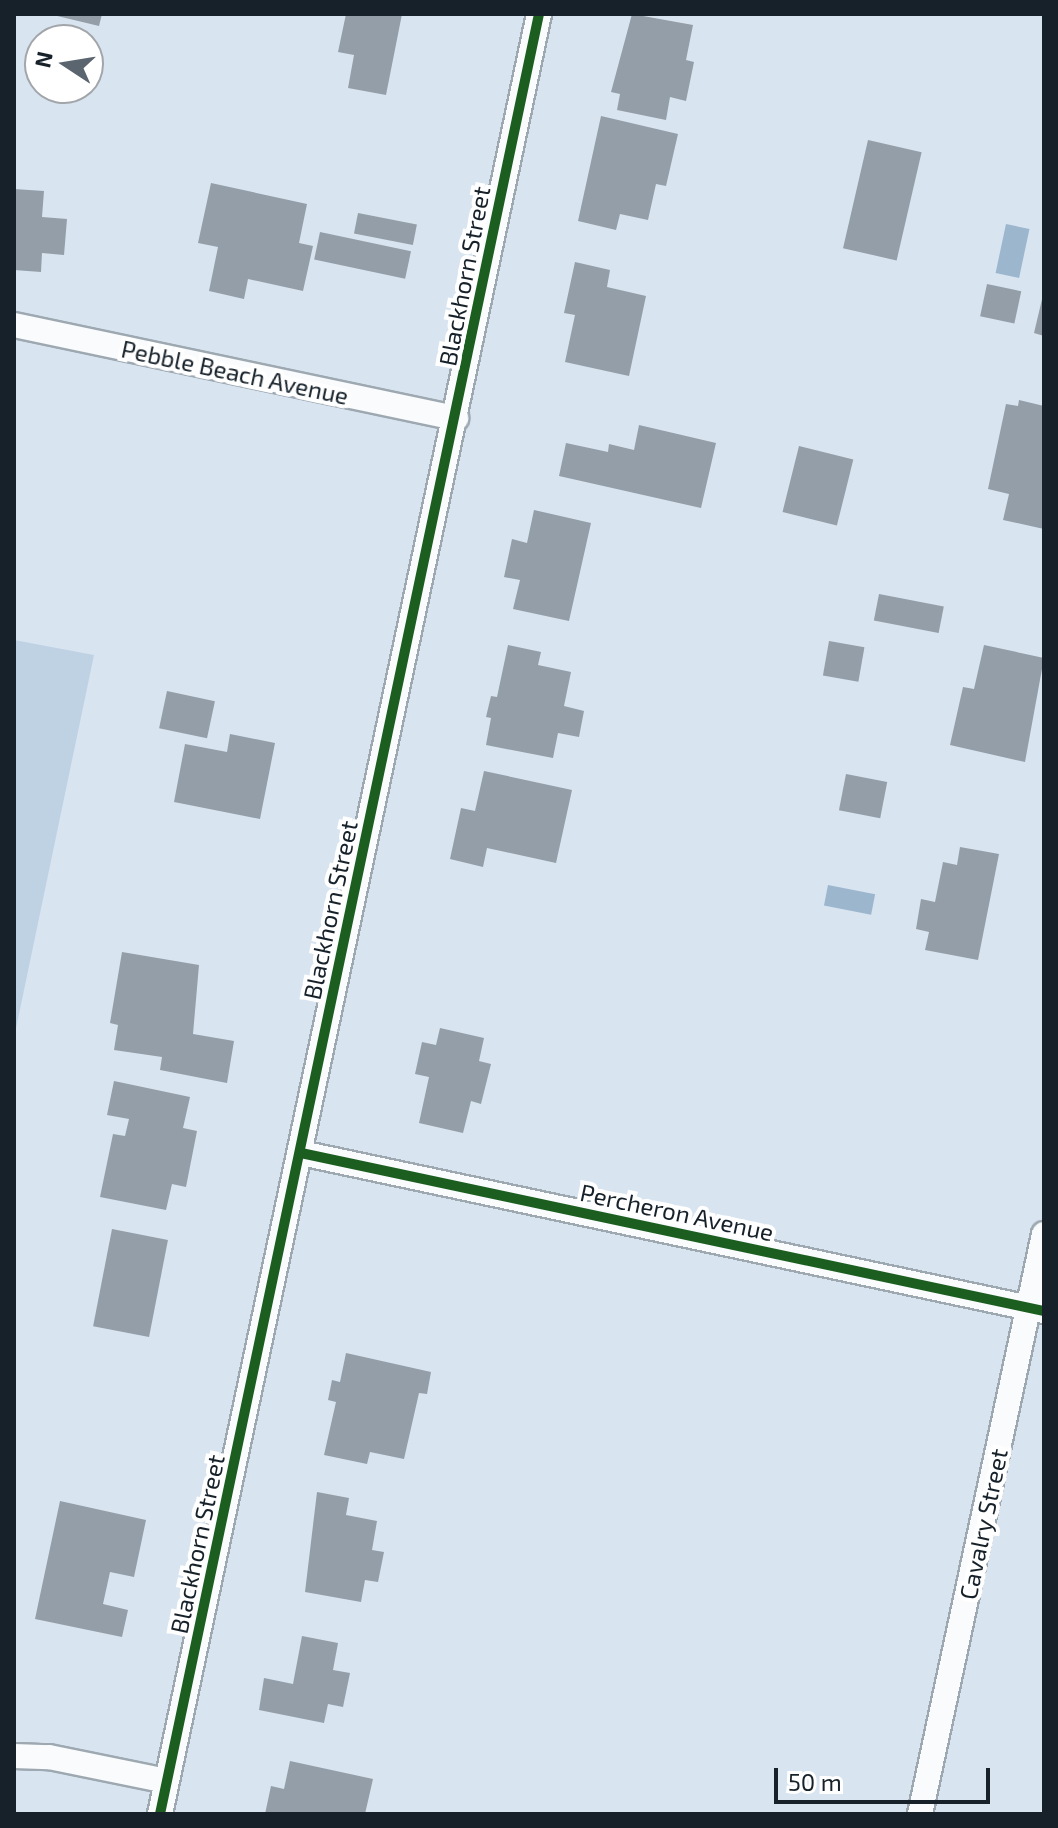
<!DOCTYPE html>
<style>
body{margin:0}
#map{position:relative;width:1058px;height:1828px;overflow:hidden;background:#d8e4f0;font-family:"Exo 2",sans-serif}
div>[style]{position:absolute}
.green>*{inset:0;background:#bfd2e4}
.water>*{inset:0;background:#9cb6ce;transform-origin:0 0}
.building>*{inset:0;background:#939ea8;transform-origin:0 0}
.roads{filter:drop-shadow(2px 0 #9da8b1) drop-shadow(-2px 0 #9da8b1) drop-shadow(0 2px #9da8b1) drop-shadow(0 -2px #9da8b1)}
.minor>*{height:24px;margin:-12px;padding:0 12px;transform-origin:12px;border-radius:12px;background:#f9fbfd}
.cycleway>*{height:10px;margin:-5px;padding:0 5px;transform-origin:5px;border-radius:5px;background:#1b5e20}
span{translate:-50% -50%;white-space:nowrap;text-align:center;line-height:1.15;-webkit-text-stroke:8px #fff;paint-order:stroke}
.street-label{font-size:24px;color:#16212a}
.frame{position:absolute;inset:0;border:16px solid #16212a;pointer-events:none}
.north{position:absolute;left:24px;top:24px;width:80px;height:80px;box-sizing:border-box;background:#fff;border:2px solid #a2a6aa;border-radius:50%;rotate:282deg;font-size:22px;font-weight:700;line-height:32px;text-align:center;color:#16212a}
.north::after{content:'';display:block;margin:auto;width:28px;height:36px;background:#5a656f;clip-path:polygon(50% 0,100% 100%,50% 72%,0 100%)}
.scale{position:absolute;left:774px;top:1768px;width:216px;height:36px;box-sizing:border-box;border:4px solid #16212a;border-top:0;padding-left:10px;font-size:24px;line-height:28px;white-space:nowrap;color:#16212a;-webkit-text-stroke:6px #fff;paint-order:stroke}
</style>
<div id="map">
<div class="green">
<div style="clip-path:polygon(14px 640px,94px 655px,14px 1038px)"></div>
</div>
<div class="water">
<div style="left:1006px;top:224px;width:24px;height:50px;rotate:12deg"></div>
<div style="left:828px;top:885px;width:48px;height:21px;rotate:11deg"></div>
</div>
<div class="building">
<div style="clip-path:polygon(49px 14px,102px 14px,99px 26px)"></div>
<div style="clip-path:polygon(346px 14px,402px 14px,386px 95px,348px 88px,354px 55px,338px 52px)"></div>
<div style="clip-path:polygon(632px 14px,693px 25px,686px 60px,694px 62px,686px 101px,670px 97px,666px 120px,617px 110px,620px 94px,611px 92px)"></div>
<div style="clip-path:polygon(601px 116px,678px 134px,666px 186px,656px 184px,648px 220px,620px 214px,616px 230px,578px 221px)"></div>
<div style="left:868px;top:140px;width:55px;height:111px;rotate:13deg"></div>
<div style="clip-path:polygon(211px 183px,307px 204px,299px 243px,313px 246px,303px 291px,248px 279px,244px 299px,209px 291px,218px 247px,198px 243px)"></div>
<div style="clip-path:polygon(14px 189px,44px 191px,42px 217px,67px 219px,64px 255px,42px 253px,41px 272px,14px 270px)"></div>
<div style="left:358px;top:213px;width:60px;height:21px;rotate:11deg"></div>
<div style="left:320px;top:232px;width:93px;height:28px;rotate:12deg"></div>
<div style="clip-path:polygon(575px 262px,610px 270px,607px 287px,646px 296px,629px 376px,565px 362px,575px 315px,564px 313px)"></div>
<div style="left:987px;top:284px;width:35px;height:33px;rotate:12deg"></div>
<div style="clip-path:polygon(1043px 295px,1044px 295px,1044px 336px,1034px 333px)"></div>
<div style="clip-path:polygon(1019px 400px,1044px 406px,1044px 529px,1003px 520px,1009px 494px,988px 489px,1006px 404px,1018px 406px)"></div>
<div style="clip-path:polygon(639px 425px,716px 443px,701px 508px,559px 476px,566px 443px,608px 452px,609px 444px,634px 450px)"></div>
<div style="left:799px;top:446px;width:56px;height:68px;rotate:14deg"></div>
<div style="clip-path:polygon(534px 510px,591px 523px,569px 621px,513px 609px,520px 580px,504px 577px,512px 539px,527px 543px)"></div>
<div style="left:879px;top:594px;width:66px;height:27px;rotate:11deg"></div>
<div style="left:829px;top:641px;width:36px;height:35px;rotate:10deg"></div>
<div style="clip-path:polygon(508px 645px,541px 652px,538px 665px,571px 672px,564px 706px,584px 711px,579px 737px,558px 733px,553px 758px,486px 745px,491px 718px,486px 717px,491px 696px,497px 697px)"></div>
<div style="clip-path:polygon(984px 645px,1044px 658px,1025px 762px,950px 745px,963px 687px,974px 689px)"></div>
<div style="left:167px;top:691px;width:49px;height:38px;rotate:12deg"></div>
<div style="clip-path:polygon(230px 734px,275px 743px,260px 819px,174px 802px,185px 744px,227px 752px)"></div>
<div style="clip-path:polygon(484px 771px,572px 790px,556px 863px,487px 848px,483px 867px,450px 859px,461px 808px,475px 811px)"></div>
<div style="left:846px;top:774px;width:42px;height:37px;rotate:11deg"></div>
<div style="clip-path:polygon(960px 847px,999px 854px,978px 960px,925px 950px,929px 932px,916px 929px,921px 899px,935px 902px,943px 862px,957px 865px)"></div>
<div style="clip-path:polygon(122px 952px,199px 965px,193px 1034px,234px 1041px,227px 1083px,160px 1070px,162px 1057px,114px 1050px,118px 1025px,110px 1023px)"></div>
<div style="clip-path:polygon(440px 1028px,484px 1038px,479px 1061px,491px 1064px,481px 1104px,471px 1101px,463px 1133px,419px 1123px,429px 1077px,415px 1074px,422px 1042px,436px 1045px)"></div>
<div style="clip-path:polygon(114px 1081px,190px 1097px,183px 1128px,197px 1131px,186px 1187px,172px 1184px,166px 1210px,100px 1197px,113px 1134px,125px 1136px,129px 1119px,107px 1115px)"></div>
<div style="left:112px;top:1229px;width:57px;height:99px;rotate:11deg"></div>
<div style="clip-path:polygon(346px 1353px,431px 1372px,427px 1394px,419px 1393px,404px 1459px,370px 1452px,367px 1464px,324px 1455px,336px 1402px,328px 1400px,332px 1380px,340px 1382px)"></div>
<div style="clip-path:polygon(317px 1492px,349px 1498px,346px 1515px,377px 1521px,372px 1550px,384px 1552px,378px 1582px,365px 1580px,361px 1602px,305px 1592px)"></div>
<div style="clip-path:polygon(60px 1501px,146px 1520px,134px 1577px,110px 1572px,103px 1604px,128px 1610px,122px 1637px,35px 1619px)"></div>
<div style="clip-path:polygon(302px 1636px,338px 1643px,333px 1670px,350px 1673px,343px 1707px,328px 1704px,324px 1723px,259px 1710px,264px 1678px,293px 1684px)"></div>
<div style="clip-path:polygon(290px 1761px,373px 1779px,365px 1814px,265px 1814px,271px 1786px,284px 1789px)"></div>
</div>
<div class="roads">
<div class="minor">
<div style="left:14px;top:325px;width:452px;rotate:11.9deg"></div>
<div style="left:301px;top:1153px;width:760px;rotate:12.01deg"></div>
<div style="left:14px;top:1756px;width:35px;rotate:2deg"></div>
<div style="left:49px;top:1757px;width:120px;rotate:11.5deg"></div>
<div style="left:160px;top:1814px;width:1839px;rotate:-78.11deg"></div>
<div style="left:920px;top:1814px;width:593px;rotate:-77.93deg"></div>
</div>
</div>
<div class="cycleway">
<div style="left:301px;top:1153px;width:760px;rotate:12.01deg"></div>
<div style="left:160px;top:1814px;width:1839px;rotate:-78.11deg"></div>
</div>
<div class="street-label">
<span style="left:464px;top:276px;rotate:-79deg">Blackhorn Street</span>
<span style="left:235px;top:372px;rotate:12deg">Pebble Beach Avenue</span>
<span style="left:330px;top:910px;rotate:-78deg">Blackhorn Street</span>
<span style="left:677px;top:1212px;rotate:12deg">Percheron Avenue</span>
<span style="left:983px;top:1524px;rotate:-78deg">Cavalry Street</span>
<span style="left:197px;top:1544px;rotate:-78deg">Blackhorn Street</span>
</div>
<div class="frame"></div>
<div class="north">N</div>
<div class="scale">50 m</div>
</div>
